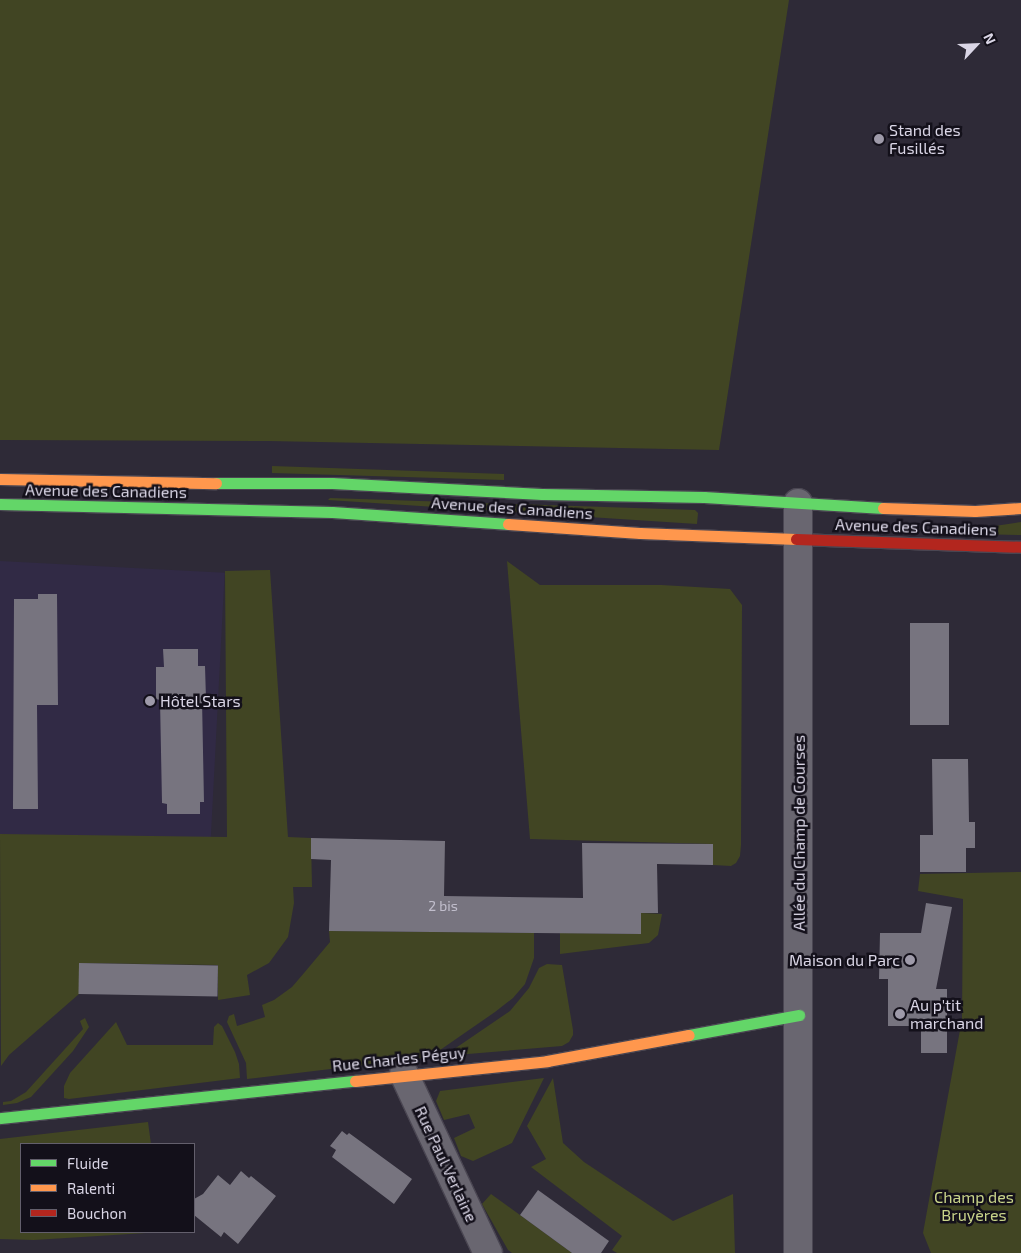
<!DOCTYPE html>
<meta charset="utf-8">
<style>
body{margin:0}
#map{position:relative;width:1021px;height:1253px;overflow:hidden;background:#2e2a37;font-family:"Exo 2",sans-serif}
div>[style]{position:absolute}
.built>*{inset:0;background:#312a45;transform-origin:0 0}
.green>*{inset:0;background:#414523}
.building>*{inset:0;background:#77747f;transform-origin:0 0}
.roads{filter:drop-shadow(1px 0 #4a4652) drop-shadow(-1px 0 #4a4652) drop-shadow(0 1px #4a4652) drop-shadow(0 -1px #4a4652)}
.street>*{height:28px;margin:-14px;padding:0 14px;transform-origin:14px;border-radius:14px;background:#696670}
.fast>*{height:11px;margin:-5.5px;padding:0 5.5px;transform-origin:5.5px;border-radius:5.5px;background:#63d668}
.slow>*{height:11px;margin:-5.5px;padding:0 5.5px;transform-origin:5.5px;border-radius:5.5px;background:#ff974d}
.jam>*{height:11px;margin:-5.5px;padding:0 5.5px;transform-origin:5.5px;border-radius:5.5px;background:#b3261e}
.dots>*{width:14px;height:14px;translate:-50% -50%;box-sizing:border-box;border:2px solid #13101a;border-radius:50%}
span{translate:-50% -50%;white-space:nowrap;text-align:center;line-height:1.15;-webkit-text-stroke:5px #13101a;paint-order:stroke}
.number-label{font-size:14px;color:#c1becc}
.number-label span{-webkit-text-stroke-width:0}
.poi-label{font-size:16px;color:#dad6e6}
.left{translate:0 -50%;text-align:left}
.right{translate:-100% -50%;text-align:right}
.street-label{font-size:16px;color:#dad6e6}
.park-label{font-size:16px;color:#c9d48a}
.legend{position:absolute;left:20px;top:1143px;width:175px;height:90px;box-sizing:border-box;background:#13101a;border:1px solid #635f6c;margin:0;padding:6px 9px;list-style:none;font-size:15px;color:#dad6e6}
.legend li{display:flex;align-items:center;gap:10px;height:25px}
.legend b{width:25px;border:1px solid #635f6c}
.north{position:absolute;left:951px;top:20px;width:50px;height:50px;-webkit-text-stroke:4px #13101a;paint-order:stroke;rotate:65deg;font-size:14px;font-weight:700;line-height:20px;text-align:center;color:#dad6e6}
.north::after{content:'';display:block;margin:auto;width:18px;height:22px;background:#dad6e6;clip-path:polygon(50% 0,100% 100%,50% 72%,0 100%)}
</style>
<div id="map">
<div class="built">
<div style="left:0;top:561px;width:225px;height:273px;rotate:3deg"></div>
</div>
<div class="green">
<div style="clip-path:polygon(0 0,789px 0,719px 450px,268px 441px,0 440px)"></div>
<div style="clip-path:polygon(272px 466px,504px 474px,504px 480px,272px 473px)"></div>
<div style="clip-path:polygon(330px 498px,695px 510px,698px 513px,697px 524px,328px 500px)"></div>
<div style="clip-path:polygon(1021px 522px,1021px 535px,930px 533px,930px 527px,975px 529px)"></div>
<div style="clip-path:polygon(507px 561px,540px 585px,661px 585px,730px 589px,742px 605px,741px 845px,740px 856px,736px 863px,731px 866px,713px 865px,713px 844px,530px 839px)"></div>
<div style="clip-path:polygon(270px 570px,288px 837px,311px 838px,312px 887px,293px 887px,294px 903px,288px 937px,269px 963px,247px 975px,250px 995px,218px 1000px,218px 965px,79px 963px,79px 994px,9px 1055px,1px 1066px,0 834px,227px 837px,225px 571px)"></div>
<div style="clip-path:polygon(1021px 872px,1021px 1253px,931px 1253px,923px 1233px,962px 1019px,963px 899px,918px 891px,920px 874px)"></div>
<div style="clip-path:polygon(641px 913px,662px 914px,658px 935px,649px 943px,560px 954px,560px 933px,640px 934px)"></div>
<div style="clip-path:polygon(329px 931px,534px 933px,534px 958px,525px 984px,513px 998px,495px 1012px,430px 1057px,247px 1079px,246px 1063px,227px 1022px,229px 1016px,234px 1014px,237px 1026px,265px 1017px,262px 1005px,274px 1000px,292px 987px,304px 973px,330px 942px)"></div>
<div style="clip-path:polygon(547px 964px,562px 965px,573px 1030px,573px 1035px,569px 1042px,562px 1046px,444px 1056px,510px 1011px,529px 988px,539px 968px)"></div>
<div style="clip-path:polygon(85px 1018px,89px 1027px,73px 1051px,31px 1097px,17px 1103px,3px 1105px,3px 1102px,11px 1101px,26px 1092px,83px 1029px,80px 1021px)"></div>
<div style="clip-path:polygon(116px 1022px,127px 1045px,213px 1045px,214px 1027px,218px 1023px,222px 1026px,235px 1052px,239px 1064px,240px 1078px,69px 1099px,64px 1098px,64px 1086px,70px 1073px)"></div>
<div style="clip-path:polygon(544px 1078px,512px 1143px,473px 1161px,461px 1156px,454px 1138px,475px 1128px,469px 1114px,444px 1120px,436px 1101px,440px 1091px)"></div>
<div style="clip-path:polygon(553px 1078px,563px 1143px,584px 1162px,673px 1221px,733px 1194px,735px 1253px,617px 1253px,612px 1250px,622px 1236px,531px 1167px,546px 1159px,527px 1126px)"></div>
<div style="clip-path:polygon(148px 1122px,151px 1144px,21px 1144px,21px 1232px,162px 1232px,34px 1240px,0 1239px,0 1139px)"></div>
<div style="clip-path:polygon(491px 1194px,520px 1215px,572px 1253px,512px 1253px,508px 1250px,482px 1204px)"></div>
</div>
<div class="building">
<div style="clip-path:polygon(38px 594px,57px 594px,58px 705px,37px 705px,38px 809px,13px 809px,14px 599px,38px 599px)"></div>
<div style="left:910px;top:623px;width:39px;height:102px"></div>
<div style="clip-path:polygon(163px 649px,198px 649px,198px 666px,205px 666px,206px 699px,202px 699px,204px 802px,200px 802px,200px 814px,167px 814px,167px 804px,162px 803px,160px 700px,156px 699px,156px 667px,164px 667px)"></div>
<div style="clip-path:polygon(932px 759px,968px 759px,969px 822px,975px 822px,975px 848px,966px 848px,966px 872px,920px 872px,920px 835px,933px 835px)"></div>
<div style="clip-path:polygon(311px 838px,445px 841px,444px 896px,583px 898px,582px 843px,713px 844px,713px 865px,657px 864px,658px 913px,641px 913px,641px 934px,329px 931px,331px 860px,311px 859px)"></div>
<div style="clip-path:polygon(926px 903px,952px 907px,936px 989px,947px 989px,947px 1053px,921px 1053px,921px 1026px,888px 1026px,888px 979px,879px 979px,880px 933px,921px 933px)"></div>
<div style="left:79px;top:963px;width:139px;height:31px;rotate:1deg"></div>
<div style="clip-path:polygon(342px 1131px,347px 1135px,349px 1133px,412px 1179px,394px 1204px,332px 1157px,336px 1150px,330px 1146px)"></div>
<div style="clip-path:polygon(241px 1171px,249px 1178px,251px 1176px,276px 1196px,238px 1244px,224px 1232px,221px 1237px,194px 1215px,194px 1199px,203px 1194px,218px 1175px,230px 1185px)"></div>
<div style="clip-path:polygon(538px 1190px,609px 1241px,601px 1253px,572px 1253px,520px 1215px)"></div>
</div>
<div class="roads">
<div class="street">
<div style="left:404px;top:1074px;width:198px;rotate:64.9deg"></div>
<div style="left:798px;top:1253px;width:750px;rotate:-90deg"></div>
</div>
<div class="fast">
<div style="left:216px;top:483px;width:116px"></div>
<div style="left:332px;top:483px;width:210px;rotate:3deg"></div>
<div style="left:542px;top:494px;width:162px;rotate:1.1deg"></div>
<div style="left:704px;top:497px;width:179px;rotate:3.5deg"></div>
<div style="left:0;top:504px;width:332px;rotate:1.4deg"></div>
<div style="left:332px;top:512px;width:176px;rotate:3.9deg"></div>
<div style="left:689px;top:1035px;width:112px;rotate:-10.3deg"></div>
<div style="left:0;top:1118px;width:357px;rotate:-6deg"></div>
</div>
<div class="slow">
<div style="left:0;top:479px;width:216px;rotate:1.1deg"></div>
<div style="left:883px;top:508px;width:92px;rotate:1.9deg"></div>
<div style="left:975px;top:511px;width:46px;rotate:-3.7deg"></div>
<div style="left:508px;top:524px;width:132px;rotate:3.9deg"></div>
<div style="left:640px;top:533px;width:156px;rotate:2.2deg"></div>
<div style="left:355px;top:1081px;width:193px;rotate:-5.9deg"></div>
<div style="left:547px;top:1061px;width:144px;rotate:-10.4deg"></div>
</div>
<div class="jam">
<div style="left:796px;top:539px;width:225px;rotate:2deg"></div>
</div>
</div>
<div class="dots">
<div style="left:879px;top:139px;background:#9e9aa9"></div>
<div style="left:150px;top:701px;background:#9e9aa9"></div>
<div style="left:910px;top:960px;background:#9e9aa9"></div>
<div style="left:900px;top:1014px;background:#9e9aa9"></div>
</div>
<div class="number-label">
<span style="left:443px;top:906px">2 bis</span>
</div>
<div class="poi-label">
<span class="left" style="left:889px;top:139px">Stand des<br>Fusillés</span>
<span class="left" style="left:160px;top:701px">Hôtel Stars</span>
<span class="right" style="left:900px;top:960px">Maison du Parc</span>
<span class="left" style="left:910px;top:1014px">Au p'tit<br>marchand</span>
</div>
<div class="street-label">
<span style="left:106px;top:491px;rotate:1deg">Avenue des Canadiens</span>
<span style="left:512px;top:508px;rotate:4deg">Avenue des Canadiens</span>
<span style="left:916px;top:527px;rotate:2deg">Avenue des Canadiens</span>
<span style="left:799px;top:833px;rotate:-90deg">Allée du Champ de Courses</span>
<span style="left:399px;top:1059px;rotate:-6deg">Rue Charles Péguy</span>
<span style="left:446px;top:1164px;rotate:65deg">Rue Paul Verlaine</span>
</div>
<div class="park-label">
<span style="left:974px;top:1206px">Champ des<br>Bruyères</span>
</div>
<ul class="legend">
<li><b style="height:6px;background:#63d668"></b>Fluide</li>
<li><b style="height:6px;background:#ff974d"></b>Ralenti</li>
<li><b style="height:6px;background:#b3261e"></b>Bouchon</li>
</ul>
<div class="north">N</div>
</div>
